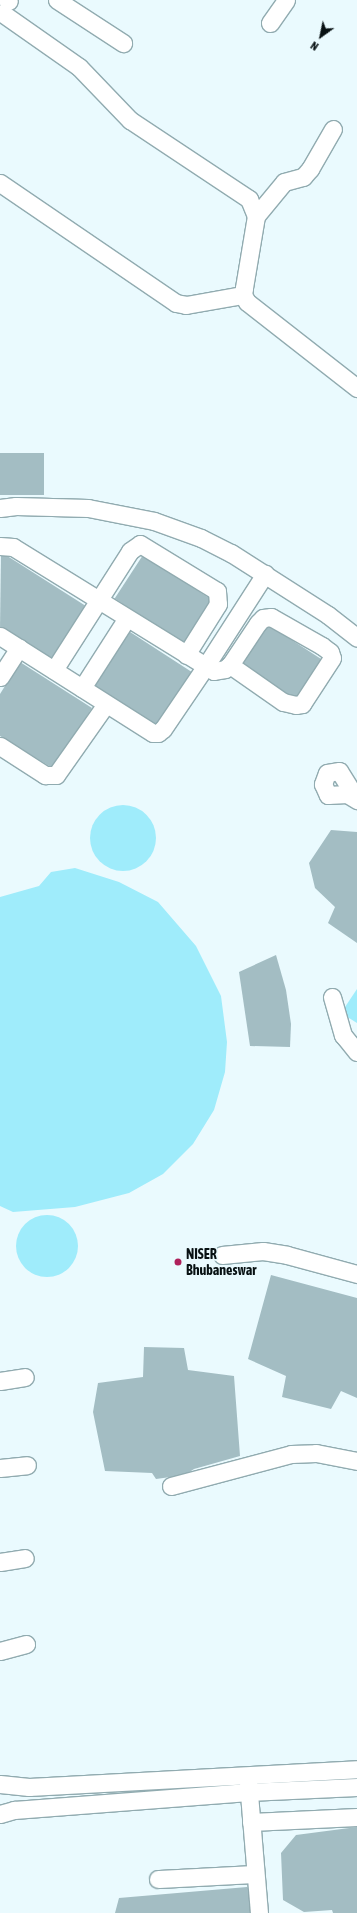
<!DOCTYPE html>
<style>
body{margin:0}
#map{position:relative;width:357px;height:1913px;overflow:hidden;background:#eafafe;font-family:"Asap Condensed",sans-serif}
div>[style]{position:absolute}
.green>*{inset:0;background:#9fecfb}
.round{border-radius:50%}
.building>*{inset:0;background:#a3bdc3;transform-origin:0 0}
.roads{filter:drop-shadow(1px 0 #91abb0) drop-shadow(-1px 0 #91abb0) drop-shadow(0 1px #91abb0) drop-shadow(0 -1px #91abb0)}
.minor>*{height:17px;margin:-8.5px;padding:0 8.5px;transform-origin:8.5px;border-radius:8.5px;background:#fff}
.dots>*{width:11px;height:11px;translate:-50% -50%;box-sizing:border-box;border:2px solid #eafafe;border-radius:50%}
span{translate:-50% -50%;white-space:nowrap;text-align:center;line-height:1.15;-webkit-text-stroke:3.5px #eafafe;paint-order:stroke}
.poi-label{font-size:14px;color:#081113;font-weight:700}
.left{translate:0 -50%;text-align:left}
.north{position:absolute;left:301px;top:16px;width:40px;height:40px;-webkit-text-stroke:3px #eafafe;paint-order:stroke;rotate:213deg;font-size:11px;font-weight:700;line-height:16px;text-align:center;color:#081113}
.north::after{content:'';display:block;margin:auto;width:14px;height:18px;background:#081113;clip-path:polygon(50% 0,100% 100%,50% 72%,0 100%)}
</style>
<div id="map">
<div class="green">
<div class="round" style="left:90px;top:805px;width:66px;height:66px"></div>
<div style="clip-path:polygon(75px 868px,119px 882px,158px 902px,196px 946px,221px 996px,227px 1042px,225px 1072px,214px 1110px,193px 1144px,163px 1174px,129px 1193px,75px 1207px,13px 1212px,0 1206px,0 897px,39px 886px,51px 872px)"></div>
<div style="clip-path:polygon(357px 989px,357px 1023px,341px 1013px)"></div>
<div class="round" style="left:16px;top:1215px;width:62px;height:62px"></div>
</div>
<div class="building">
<div style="left:0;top:453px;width:44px;height:42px"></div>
<div style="clip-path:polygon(1px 552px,89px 608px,55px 663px,0 629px)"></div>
<div style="left:143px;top:555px;width:83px;height:52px;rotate:33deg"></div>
<div style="left:264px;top:622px;width:69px;height:50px;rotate:33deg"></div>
<div style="left:127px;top:630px;width:80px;height:67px;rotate:33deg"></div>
<div style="clip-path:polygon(20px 662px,92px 708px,54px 769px,0 736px,0 694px)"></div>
<div style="clip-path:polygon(331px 830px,357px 832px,357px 943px,328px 923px,335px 907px,315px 888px,309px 863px)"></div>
<div style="clip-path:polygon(276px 955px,286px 990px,291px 1024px,290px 1047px,250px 1046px,239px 972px)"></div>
<div style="clip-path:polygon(271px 1275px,357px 1298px,357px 1398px,341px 1391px,331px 1409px,282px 1397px,286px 1376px,248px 1359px)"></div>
<div style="clip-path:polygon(144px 1347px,184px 1348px,188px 1370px,234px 1376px,240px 1456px,194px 1469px,185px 1475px,156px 1479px,152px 1473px,105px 1471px,93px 1412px,98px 1383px,143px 1377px)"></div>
<div style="clip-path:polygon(357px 1827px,357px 1913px,333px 1913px,332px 1910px,304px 1912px,283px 1900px,281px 1853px,296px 1835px)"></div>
<div style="clip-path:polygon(247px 1887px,253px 1891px,255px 1913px,115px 1913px,119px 1898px)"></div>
</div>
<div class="roads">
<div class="minor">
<div style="left:7px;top:0;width:2px;rotate:27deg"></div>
<div style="left:57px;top:0;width:79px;rotate:33.1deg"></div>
<div style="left:2px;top:13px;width:94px;rotate:35deg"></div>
<div style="left:79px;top:67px;width:74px;rotate:46.1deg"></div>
<div style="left:130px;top:120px;width:143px;rotate:33.6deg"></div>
<div style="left:249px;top:199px;width:18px;rotate:68deg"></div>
<div style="left:256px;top:216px;width:73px;rotate:99.5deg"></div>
<div style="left:244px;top:288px;width:7px;rotate:98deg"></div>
<div style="left:243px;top:295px;width:8px;rotate:60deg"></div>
<div style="left:247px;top:302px;width:140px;rotate:38deg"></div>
<div style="left:270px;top:23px;width:28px;rotate:-55deg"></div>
<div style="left:0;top:183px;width:213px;rotate:34.3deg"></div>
<div style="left:176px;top:303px;width:10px;rotate:11deg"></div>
<div style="left:186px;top:305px;width:58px;rotate:-10deg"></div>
<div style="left:256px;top:216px;width:44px;rotate:-50.5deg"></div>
<div style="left:284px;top:182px;width:20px;rotate:-15deg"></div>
<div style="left:303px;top:177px;width:11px;rotate:-49deg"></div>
<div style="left:310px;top:169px;width:46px;rotate:-60.1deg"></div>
<div style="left:0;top:508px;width:16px;rotate:-7deg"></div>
<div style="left:16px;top:506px;width:72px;rotate:1.6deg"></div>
<div style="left:88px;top:508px;width:67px;rotate:11.1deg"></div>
<div style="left:154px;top:521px;width:50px;rotate:19.9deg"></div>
<div style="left:201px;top:538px;width:34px;rotate:27deg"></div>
<div style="left:231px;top:553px;width:115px;rotate:32.6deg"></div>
<div style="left:328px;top:615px;width:37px;rotate:38deg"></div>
<div style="left:0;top:546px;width:13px;rotate:4deg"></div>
<div style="left:13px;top:547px;width:236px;rotate:31.7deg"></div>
<div style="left:214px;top:671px;width:11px;rotate:-10deg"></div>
<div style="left:225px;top:669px;width:6px;rotate:-39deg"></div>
<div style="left:230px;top:665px;width:50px;rotate:-56.3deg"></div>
<div style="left:258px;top:623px;width:7px;rotate:-45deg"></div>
<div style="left:263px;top:618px;width:8px;rotate:-7deg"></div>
<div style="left:271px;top:617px;width:59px;rotate:29.6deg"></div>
<div style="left:322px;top:646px;width:10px;rotate:37deg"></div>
<div style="left:330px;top:652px;width:6px;rotate:72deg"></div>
<div style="left:332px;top:658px;width:55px;rotate:123.1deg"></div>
<div style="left:302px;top:704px;width:6px;rotate:171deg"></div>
<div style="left:296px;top:705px;width:13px;rotate:-167deg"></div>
<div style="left:283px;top:702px;width:65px;rotate:-145.1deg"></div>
<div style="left:0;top:636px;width:181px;rotate:32.4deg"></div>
<div style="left:153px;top:733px;width:5px"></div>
<div style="left:158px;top:733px;width:6px;rotate:-39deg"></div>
<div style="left:163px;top:729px;width:75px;rotate:-55.9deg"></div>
<div style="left:205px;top:667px;width:111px;rotate:-57.2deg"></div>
<div style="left:54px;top:670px;width:141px;rotate:-57.4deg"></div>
<div style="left:130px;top:551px;width:12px;rotate:-35deg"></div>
<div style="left:140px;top:544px;width:90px;rotate:31.4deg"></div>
<div style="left:217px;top:591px;width:13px;rotate:86deg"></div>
<div style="left:218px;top:604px;width:60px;rotate:122.1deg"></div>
<div style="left:0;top:677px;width:35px;rotate:-57deg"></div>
<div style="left:82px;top:688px;width:83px;rotate:-57.3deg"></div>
<div style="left:0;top:746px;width:54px;rotate:32.8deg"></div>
<div style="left:45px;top:775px;width:11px"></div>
<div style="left:56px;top:775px;width:87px;rotate:-54.8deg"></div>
<div style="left:357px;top:794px;width:7px;rotate:-146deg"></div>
<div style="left:351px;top:790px;width:22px;rotate:-122deg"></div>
<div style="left:339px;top:771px;width:12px;rotate:171deg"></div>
<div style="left:327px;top:773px;width:12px;rotate:110deg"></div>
<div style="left:323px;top:784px;width:12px;rotate:66deg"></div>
<div style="left:328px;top:795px;width:19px;rotate:-3deg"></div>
<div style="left:347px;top:794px;width:12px;rotate:31deg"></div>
<div style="left:332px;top:997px;width:40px;rotate:74deg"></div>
<div style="left:343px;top:1035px;width:22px;rotate:51deg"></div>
<div style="left:222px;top:1255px;width:41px;rotate:-5.6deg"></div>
<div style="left:263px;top:1251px;width:24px;rotate:9deg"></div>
<div style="left:287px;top:1255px;width:73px;rotate:15.2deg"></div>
<div style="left:0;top:1381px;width:25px;rotate:-9deg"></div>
<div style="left:0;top:1468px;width:27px;rotate:-6deg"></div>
<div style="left:171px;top:1486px;width:124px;rotate:-14.9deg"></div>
<div style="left:291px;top:1454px;width:25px;rotate:-2deg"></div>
<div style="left:316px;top:1453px;width:42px;rotate:11deg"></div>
<div style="left:0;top:1562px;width:25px;rotate:-9deg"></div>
<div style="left:0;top:1651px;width:27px;rotate:-15deg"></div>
<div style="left:248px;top:1782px;width:131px;rotate:85.2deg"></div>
<div style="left:0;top:1784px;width:29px;rotate:6deg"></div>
<div style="left:29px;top:1787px;width:328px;rotate:-3.1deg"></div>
<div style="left:0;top:1814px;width:15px;rotate:-16deg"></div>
<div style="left:14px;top:1810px;width:235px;rotate:-4.4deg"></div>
<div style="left:248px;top:1792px;width:109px;rotate:-2.6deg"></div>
<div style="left:251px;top:1822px;width:106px;rotate:-2.7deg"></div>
<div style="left:158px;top:1879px;width:97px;rotate:-3deg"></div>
</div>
</div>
<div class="dots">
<div style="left:178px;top:1262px;background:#ae215c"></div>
</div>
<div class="poi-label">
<span class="left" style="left:186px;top:1262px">NISER<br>Bhubaneswar</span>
</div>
<div class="north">N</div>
</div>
